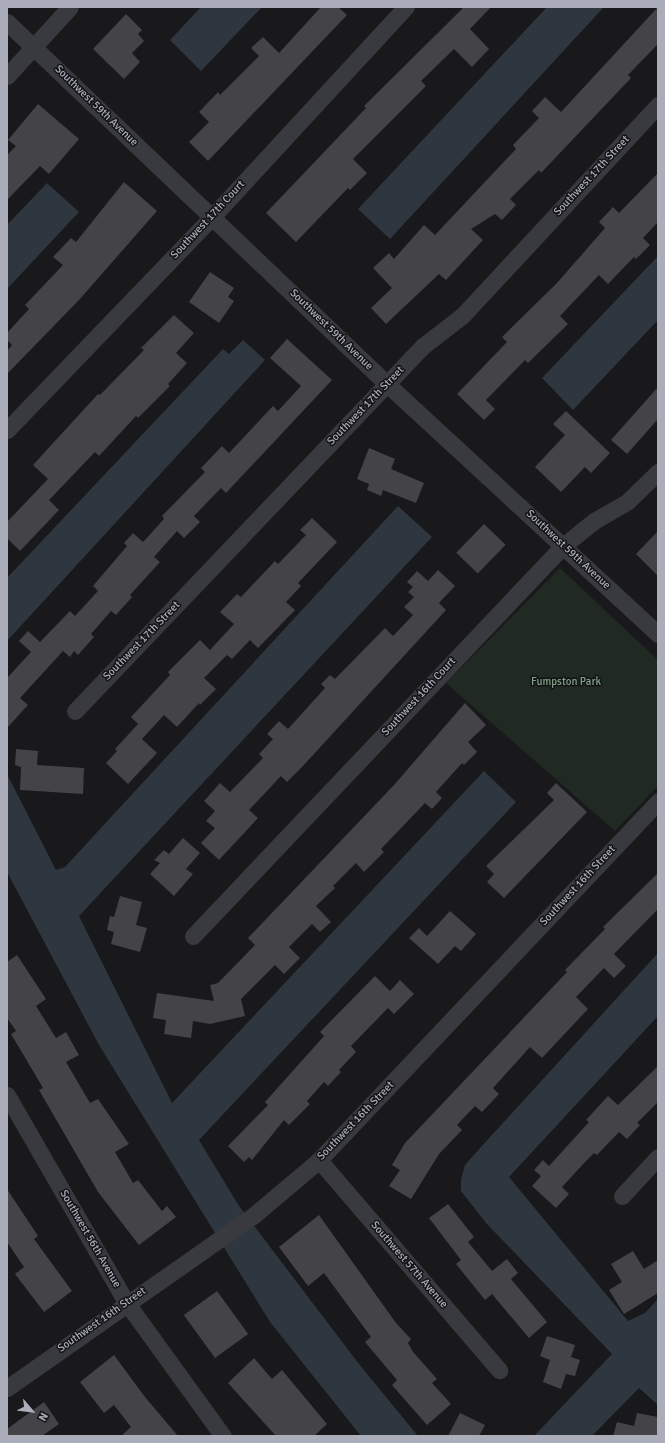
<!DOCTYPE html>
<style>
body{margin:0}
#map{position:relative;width:665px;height:1443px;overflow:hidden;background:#19181b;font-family:Signika,sans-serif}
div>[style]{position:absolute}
.green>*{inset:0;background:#202922}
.water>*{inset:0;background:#2e363f}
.building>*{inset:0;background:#434348;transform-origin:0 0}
.minor>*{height:17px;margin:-8.5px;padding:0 8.5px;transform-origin:8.5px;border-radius:8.5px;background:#393a40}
span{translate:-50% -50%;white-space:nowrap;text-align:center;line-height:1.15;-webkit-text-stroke:3px #141316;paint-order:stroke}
.street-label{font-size:11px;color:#abaeba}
.park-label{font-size:11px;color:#82a587}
.frame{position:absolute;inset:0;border:8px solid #abaeba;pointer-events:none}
.north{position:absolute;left:12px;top:1391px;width:40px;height:40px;-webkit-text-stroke:3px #141316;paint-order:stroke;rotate:118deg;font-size:11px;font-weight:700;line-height:16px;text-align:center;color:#abaeba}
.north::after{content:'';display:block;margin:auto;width:14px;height:18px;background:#abaeba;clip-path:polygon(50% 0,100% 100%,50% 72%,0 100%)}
</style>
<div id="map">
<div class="green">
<div style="clip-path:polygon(560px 568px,658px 660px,658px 786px,615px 831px,446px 683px)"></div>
</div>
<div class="water">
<div style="clip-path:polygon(201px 7px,262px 7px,201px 71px,170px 40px)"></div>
<div style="clip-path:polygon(547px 7px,604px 7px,390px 239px,358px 209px)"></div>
<div style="clip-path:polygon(47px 183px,79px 212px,7px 289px,7px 225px)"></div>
<div style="clip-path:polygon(658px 256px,658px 320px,573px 410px,542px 378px)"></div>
<div style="clip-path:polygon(243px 340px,265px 360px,7px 641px,7px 578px,223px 349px,229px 354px)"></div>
<div style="clip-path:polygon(398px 506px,432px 537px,79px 916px,172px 1103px,484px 771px,516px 802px,199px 1140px,239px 1206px,359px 1364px,418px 1436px,361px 1436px,270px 1322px,99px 1045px,7px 872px,7px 774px,56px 870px,65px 867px)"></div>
<div style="clip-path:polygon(658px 953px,658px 1016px,509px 1177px,628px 1321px,645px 1313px,658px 1299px,658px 1405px,639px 1388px,592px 1436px,534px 1436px,612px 1354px,486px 1223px,461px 1191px,461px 1179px,465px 1165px,481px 1147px)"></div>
</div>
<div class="building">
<div style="clip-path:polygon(321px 7px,338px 7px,347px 15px,208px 161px,189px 142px,209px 122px,199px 112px,218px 92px,220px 95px,259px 56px,251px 48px,263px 37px,279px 53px)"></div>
<div style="clip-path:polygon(464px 7px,491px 7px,470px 29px,489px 49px,472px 67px,454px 49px,421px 81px,426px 86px,353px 159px,367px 173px,350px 190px,348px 188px,296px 242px,266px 213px,366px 108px,364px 106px)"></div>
<div style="clip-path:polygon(658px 7px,658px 44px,628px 75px,631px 78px,541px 173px,539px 170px,510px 199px,516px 205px,502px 220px,495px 214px,471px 229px,483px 240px,446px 280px,439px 274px,386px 324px,371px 308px,392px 288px,373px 268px,389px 253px,394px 259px,424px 225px,435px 235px,516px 149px,513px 145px,539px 118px,532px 111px,545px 97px,561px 112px)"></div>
<div style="clip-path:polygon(126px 14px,142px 30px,138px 34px,144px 41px,132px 53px,140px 62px,124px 79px,93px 49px)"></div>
<div style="clip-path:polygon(38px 104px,79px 139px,49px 174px,40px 166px,7px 200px,7px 155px,16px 146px,8px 140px)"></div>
<div style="clip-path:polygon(658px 173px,658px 222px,643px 238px,650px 245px,636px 259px,634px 257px,608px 284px,599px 275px,560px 316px,568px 324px,528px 363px,525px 360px,486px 400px,495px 409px,484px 420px,457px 394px,507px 342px,502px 337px,557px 283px,605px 228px,599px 222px,613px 207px,619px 213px)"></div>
<div style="clip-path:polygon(124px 182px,157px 211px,79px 300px,7px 374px,7px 351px,12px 345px,7px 340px,7px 333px,29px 309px,25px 305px,63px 265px,53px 257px,71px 238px,76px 242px)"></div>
<div style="clip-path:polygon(210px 272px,234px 288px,228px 297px,234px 301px,219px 323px,189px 302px)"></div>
<div style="clip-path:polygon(174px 315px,194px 333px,176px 353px,187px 363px,168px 384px,170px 386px,138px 418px,136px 416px,99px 456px,95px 452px,49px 500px,59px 510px,20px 551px,7px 538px,7px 522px,48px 479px,33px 465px,98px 394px,100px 395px,144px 350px,141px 348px)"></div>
<div style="clip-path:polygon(287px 339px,332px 380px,226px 493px,221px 488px,194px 516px,200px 522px,184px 538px,177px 531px,154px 557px,160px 562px,130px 595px,132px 597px,116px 615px,111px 611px,91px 634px,94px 637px,78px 655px,74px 651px,70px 657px,63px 651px,20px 698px,28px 705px,7px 728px,7px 678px,31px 652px,19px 641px,28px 631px,40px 642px,70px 611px,75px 616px,98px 591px,93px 586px,127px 546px,124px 543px,133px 533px,143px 542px,164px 519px,162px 516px,205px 472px,201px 468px,222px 446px,229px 453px,273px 406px,278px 411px,301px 386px,270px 358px)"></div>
<div style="clip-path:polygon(658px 387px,658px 419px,627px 454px,611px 440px)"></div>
<div style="clip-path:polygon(566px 411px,610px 453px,591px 473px,585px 467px,561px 492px,535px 467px,565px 435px,553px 424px)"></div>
<div style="clip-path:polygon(369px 448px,395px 459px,391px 469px,424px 483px,416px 503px,383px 490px,381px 496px,367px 490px,369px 484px,357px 479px)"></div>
<div style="clip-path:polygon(312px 518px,337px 542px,298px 583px,301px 586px,286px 602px,295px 610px,258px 648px,250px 640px,232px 659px,227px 655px,204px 678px,216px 689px,200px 705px,199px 703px,177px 727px,164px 715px,142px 739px,157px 753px,128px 784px,106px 763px,117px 751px,115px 749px,138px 724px,131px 717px,170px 675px,168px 672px,200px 640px,210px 650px,234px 624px,220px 612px,237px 594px,241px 597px,275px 561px,278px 564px,306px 535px,300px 530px)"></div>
<div style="left:484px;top:524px;width:30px;height:40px;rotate:44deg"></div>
<div style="clip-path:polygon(658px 531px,658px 576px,636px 554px)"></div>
<div style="clip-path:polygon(438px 570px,455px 586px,439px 603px,446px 610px,302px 767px,287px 782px,281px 776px,249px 810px,258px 818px,219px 860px,201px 843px,215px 828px,206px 821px,215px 811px,204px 801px,220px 783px,230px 792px,263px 758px,259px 754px,273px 739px,267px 734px,279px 721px,288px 729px,325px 688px,321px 684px,330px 675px,335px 679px,385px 628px,393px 636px,413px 615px,404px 607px,414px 597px,408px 592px,413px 587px,407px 582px,417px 571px,428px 581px)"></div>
<div style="clip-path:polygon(465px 703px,486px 725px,468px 742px,477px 752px,464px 765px,462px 763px,436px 792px,442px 798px,432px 809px,425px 803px,381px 849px,384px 852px,364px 872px,356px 863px,333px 886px,335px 888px,316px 906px,331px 922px,320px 932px,312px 924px,289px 947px,300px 958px,284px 974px,275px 965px,241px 999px,245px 1016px,210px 1024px,193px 1021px,191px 1038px,164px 1034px,166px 1020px,153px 1018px,157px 993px,214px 1001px,210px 985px,218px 983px,255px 945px,248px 938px,394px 785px)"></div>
<div style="clip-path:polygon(16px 749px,38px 751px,37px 765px,84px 768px,83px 794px,20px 790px,21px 767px,15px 765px)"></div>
<div style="clip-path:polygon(556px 783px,587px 812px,504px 898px,487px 882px,494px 874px,486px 866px,554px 800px,547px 793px)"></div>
<div style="clip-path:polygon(183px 838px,200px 853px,186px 869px,193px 874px,174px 896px,150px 874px,160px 863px,154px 860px,164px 850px,169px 854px)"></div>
<div style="clip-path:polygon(658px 873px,658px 909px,614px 954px,626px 966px,614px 978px,604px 968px,576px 997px,588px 1009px,542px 1058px,530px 1047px,493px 1088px,499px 1094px,482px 1112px,475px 1106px,457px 1125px,462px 1130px,439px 1154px,411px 1199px,389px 1186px,400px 1170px,392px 1165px,405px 1143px,567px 972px,565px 970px,605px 929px,603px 927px)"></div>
<div style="clip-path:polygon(120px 896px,142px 902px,136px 925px,147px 928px,140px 952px,111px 944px,114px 932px,107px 930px,110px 916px,114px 917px)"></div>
<div style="clip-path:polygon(450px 911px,476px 934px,461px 951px,455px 946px,438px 964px,409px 938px,419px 928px,427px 936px)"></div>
<div style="clip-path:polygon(17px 955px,46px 999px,36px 1006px,56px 1038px,66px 1032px,79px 1055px,66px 1062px,90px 1103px,98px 1099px,129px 1144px,115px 1152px,133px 1183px,138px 1180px,162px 1211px,167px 1206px,176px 1217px,139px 1245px,98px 1192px,39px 1090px,43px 1088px,11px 1034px,16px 1031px,7px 1018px,7px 962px)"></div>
<div style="clip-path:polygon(375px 976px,390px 991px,400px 980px,414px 994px,394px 1014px,388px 1008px,351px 1046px,356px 1052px,339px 1070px,341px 1072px,328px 1086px,324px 1082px,307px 1101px,310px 1104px,289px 1125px,284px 1120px,252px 1160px,249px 1157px,244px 1162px,228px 1146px,268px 1105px,265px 1102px,324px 1036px,320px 1032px)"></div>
<div style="clip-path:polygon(658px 1066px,658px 1102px,637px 1123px,640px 1125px,627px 1139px,619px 1132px,597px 1155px,594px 1153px,587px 1160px,562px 1187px,569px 1194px,556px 1208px,532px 1186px,541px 1176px,534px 1170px,543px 1160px,549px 1166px,589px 1122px,586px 1120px,608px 1096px,618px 1105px)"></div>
<div style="clip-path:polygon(7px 1189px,38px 1236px,34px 1239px,72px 1291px,44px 1312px,15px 1274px,24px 1267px,7px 1242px)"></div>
<div style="clip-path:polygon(448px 1204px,474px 1237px,468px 1242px,492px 1271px,507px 1259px,518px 1273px,511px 1279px,547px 1322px,529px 1338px,492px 1294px,485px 1300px,456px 1264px,461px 1260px,429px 1218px)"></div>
<div style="clip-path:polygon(319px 1215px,396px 1323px,411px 1339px,408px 1343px,413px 1352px,437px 1379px,432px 1383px,451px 1404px,427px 1425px,392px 1385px,397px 1380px,365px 1342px,371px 1337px,324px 1273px,308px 1286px,279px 1247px)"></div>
<div style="clip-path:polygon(633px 1251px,644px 1269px,658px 1260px,658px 1293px,624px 1314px,609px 1290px,622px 1282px,611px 1264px)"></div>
<div style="left:217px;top:1291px;width:53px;height:41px;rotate:54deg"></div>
<div style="clip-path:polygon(547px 1336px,575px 1345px,571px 1357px,580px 1360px,575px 1376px,566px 1374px,561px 1389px,543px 1382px,550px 1360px,540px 1356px)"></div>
<div style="clip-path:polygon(114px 1355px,145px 1397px,178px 1436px,121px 1436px,131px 1427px,114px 1405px,104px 1413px,80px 1382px)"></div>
<div style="clip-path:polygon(254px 1358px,272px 1379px,282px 1370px,327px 1424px,314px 1436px,276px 1436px,228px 1383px)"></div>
<div style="clip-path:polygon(44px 1402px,59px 1424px,42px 1436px,7px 1436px,7px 1429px)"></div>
<div style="clip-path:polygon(460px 1413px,485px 1425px,479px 1436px,448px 1436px)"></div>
<div style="clip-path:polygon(637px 1413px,658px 1417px,658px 1436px,613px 1436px,617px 1422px,634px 1426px)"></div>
</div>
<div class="minor">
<div style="left:7px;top:22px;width:525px;rotate:43.61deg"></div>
<div style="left:387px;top:384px;width:369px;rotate:42.7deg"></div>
<div style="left:7px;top:76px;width:93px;rotate:-47.6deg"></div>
<div style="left:7px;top:430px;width:296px;rotate:-46.1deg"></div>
<div style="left:212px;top:217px;width:286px;rotate:-47.3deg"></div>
<div style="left:75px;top:711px;width:504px;rotate:-46.37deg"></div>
<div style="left:423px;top:346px;width:49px;rotate:-37.6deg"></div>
<div style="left:462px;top:316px;width:288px;rotate:-47.1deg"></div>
<div style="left:193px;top:936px;width:538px;rotate:-46.51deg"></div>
<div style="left:563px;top:546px;width:40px;rotate:-39deg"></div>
<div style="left:594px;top:521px;width:39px;rotate:-30deg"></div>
<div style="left:628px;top:501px;width:42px;rotate:-44deg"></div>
<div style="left:7px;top:1095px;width:239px;rotate:60.1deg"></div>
<div style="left:126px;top:1302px;width:165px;rotate:54.1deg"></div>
<div style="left:319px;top:1160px;width:277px;rotate:49.4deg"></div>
<div style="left:622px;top:1196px;width:53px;rotate:-47.3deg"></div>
<div style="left:7px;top:1388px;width:302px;rotate:-35deg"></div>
<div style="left:254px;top:1215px;width:85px;rotate:-40.2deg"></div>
<div style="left:319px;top:1160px;width:494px;rotate:-46.6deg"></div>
</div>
<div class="street-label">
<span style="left:96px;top:106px;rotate:44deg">Southwest 59th Avenue</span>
<span style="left:592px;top:176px;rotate:-47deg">Southwest 17th Street</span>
<span style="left:208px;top:220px;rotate:-47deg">Southwest 17th Court</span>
<span style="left:331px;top:330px;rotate:44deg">Southwest 59th Avenue</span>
<span style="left:366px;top:406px;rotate:-46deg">Southwest 17th Street</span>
<span style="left:568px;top:550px;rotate:43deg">Southwest 59th Avenue</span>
<span style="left:142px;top:641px;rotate:-46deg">Southwest 17th Street</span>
<span style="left:419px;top:697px;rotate:-47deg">Southwest 16th Court</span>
<span style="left:578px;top:886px;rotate:-47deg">Southwest 16th Street</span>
<span style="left:356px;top:1121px;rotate:-46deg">Southwest 16th Street</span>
<span style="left:90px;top:1239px;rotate:60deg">Southwest 56th Avenue</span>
<span style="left:409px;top:1265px;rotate:49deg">Southwest 57th Avenue</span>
<span style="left:102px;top:1320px;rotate:-35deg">Southwest 16th Street</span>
</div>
<div class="park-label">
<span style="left:566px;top:682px">Fumpston Park</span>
</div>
<div class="frame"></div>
<div class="north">N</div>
</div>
